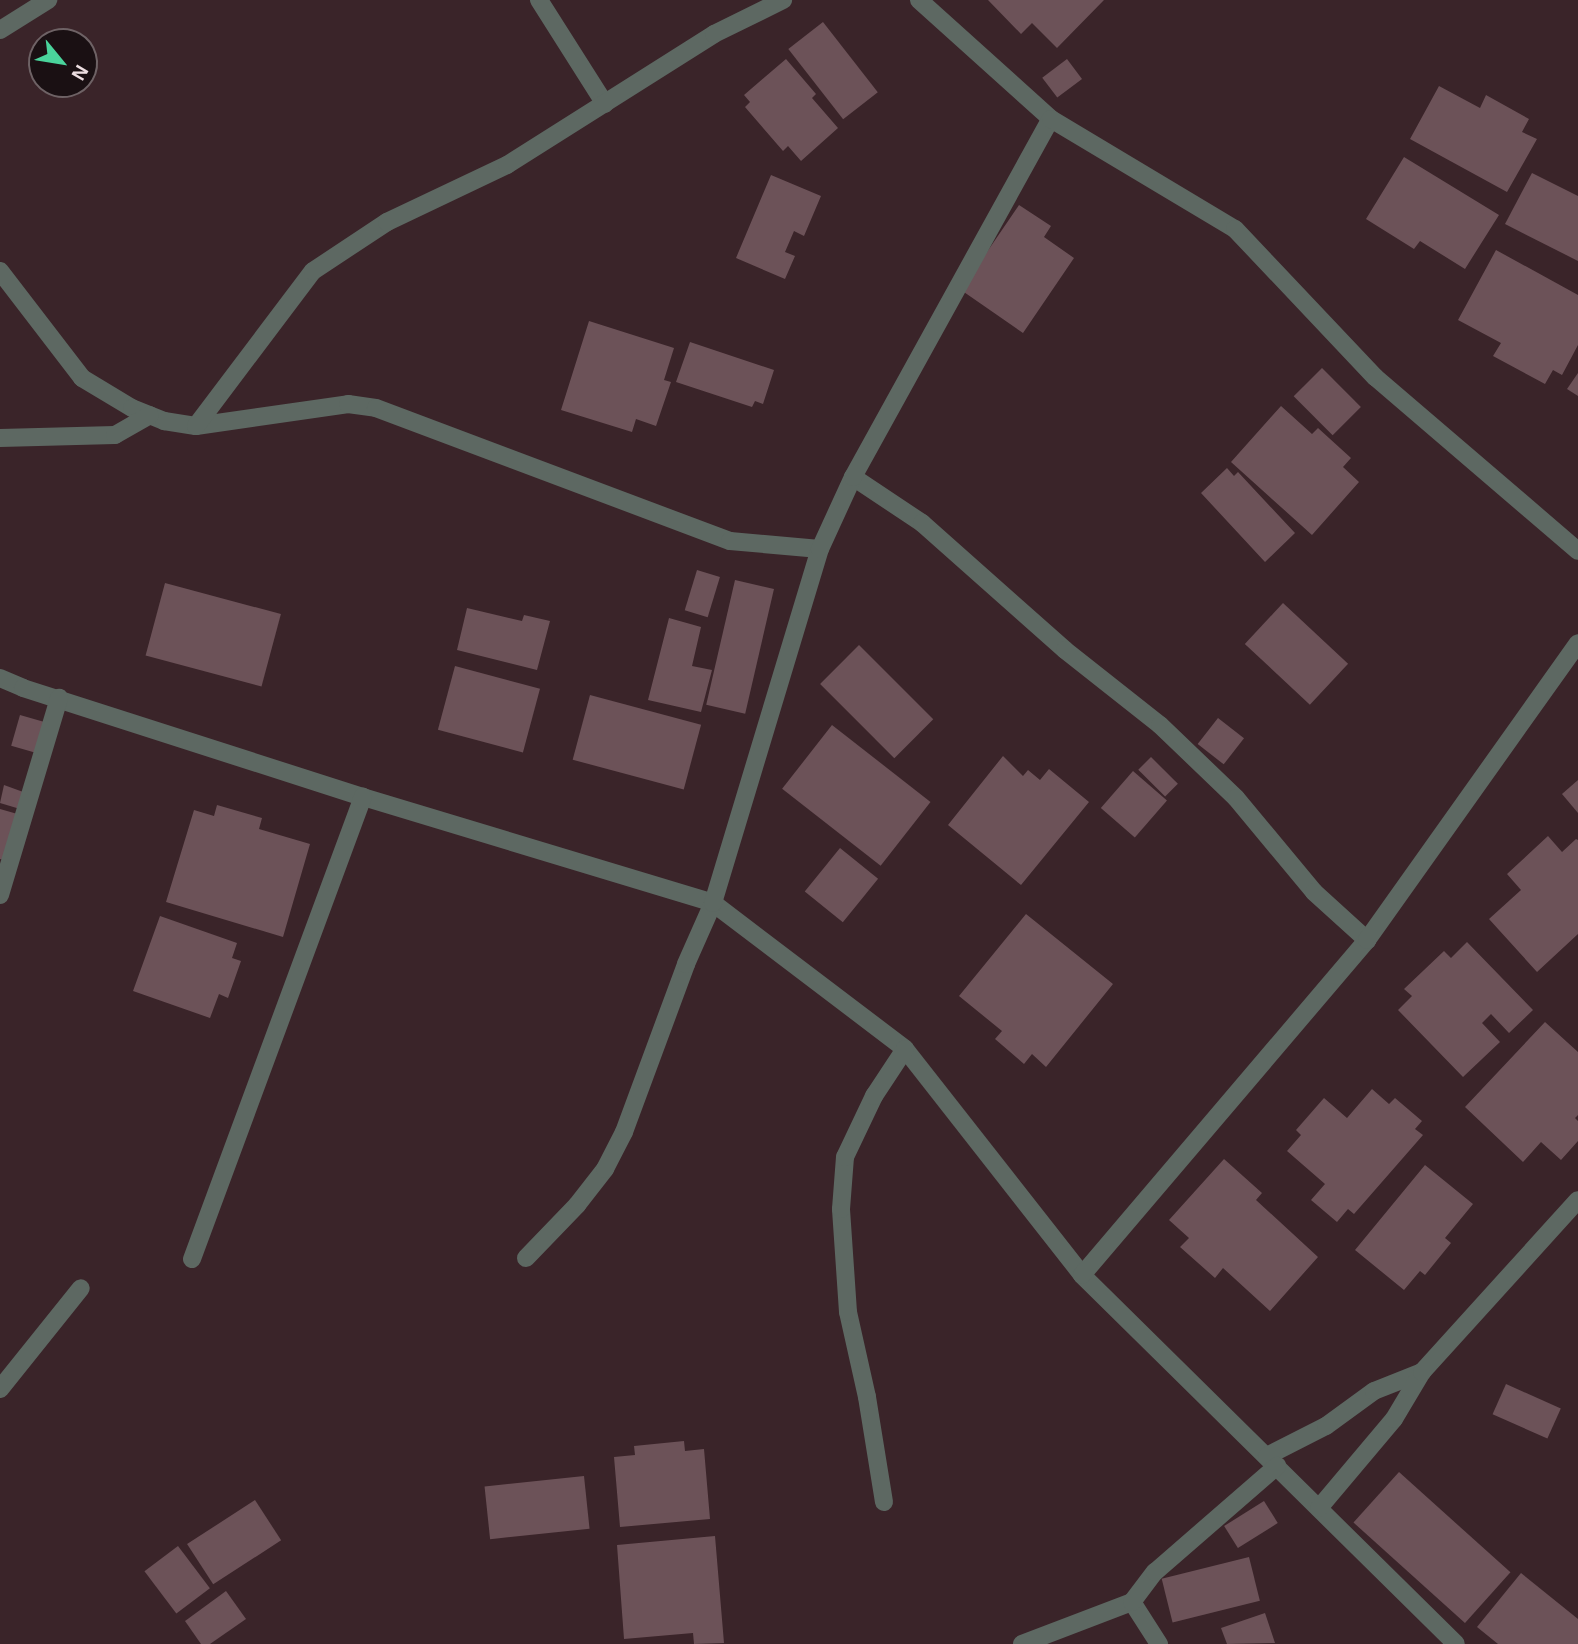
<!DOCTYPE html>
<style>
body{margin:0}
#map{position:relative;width:1578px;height:1644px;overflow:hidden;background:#3a2429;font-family:Arial,sans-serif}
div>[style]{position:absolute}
.building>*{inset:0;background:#6c5258;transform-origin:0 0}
.minor>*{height:18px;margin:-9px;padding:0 9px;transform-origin:9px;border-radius:9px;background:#5d6862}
span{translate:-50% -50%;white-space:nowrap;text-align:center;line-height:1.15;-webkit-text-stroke:5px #1a1013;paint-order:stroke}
.north{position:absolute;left:28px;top:28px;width:70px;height:70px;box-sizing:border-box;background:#1a1013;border:2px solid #6e6265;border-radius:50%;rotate:120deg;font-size:19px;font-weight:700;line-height:28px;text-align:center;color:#eddee1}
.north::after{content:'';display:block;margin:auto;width:24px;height:32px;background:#4ad49c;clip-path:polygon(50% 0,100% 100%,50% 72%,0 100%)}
</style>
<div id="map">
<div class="building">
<div style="clip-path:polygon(988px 0,1104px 0,1057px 48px,1032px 23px,1021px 34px)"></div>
<div style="left:823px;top:22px;width:89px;height:44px;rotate:52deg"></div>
<div style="clip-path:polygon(786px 59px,816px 94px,812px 98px,838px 128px,801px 161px,788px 146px,783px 151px,745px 107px,750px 102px,744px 95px)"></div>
<div style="left:1067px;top:59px;width:25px;height:31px;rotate:53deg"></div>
<div style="clip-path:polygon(1439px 86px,1480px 108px,1486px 95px,1529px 119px,1522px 132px,1537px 139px,1507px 192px,1410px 139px)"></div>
<div style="clip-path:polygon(1404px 157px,1499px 215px,1465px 269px,1420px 241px,1414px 249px,1366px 219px)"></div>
<div style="clip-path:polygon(1532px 173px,1578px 196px,1578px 261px,1505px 224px)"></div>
<div style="clip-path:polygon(771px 175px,821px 196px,804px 236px,794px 231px,785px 252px,795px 256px,785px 279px,736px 258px)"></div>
<div style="clip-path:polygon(1019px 205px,1051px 226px,1044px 237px,1074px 258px,1023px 333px,961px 290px)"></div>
<div style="clip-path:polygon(1496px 250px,1578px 295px,1578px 345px,1562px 375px,1553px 370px,1545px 384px,1493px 356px,1501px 343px,1458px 320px)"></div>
<div style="clip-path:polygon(589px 321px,674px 348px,664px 380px,671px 382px,656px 426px,636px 419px,632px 432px,561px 410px)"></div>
<div style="clip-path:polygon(690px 342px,774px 370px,763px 404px,755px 401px,752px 407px,676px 382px)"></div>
<div style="left:1322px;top:368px;width:55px;height:40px;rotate:45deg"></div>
<div style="clip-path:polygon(1578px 373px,1578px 396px,1567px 389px)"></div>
<div style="clip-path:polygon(1281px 406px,1312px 434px,1318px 428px,1351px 458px,1343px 467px,1359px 482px,1312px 535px,1231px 462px)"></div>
<div style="clip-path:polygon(1227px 468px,1234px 476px,1238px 472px,1295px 533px,1265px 562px,1201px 493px)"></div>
<div style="left:697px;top:570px;width:24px;height:42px;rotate:17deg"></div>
<div style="left:735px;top:580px;width:40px;height:128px;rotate:13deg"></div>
<div style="left:165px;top:583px;width:120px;height:75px;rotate:15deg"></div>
<div style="left:1283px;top:603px;width:89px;height:56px;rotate:43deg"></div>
<div style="clip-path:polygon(467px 608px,522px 621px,524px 615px,550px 621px,537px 670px,457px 650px)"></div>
<div style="clip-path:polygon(669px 618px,701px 627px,692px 666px,712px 670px,701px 712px,648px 700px)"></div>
<div style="left:859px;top:645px;width:105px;height:55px;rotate:45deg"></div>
<div style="left:455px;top:666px;width:88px;height:66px;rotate:15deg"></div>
<div style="left:590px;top:695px;width:115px;height:67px;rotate:15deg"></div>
<div style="left:20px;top:715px;width:29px;height:32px;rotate:16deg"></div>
<div style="left:1218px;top:718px;width:33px;height:33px;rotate:38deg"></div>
<div style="left:832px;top:725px;width:125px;height:81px;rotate:38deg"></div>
<div style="clip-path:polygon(1003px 756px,1023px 776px,1028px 770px,1040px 780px,1049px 769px,1089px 802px,1021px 885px,948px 825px)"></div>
<div style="left:1151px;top:757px;width:38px;height:18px;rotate:45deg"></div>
<div style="left:1133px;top:771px;width:45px;height:49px;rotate:41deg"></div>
<div style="clip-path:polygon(1578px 780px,1578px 813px,1562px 794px)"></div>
<div style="clip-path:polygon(4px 785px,26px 793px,20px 809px,0 803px)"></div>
<div style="clip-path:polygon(217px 805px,262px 818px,259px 829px,310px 844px,283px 937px,166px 902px,194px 810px,214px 816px)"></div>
<div style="clip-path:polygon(0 809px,21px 815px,8px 861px,0 859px)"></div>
<div style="clip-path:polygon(1548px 836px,1562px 852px,1576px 839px,1578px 840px,1578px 934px,1537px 972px,1489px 919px,1521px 890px,1507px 874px)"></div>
<div style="left:840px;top:848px;width:49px;height:56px;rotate:39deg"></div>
<div style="clip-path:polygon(1026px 914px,1113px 984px,1046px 1067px,1032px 1054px,1024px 1064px,995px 1039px,1002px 1031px,959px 996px)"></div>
<div style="clip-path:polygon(160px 916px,237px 943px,232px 958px,241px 961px,228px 998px,219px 994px,210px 1018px,133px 991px)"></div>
<div style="clip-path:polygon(1467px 942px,1533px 1010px,1509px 1033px,1491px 1014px,1482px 1023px,1500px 1042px,1463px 1077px,1398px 1010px,1412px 996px,1404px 989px,1444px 951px,1451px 958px)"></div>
<div style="clip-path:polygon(1545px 1022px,1578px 1052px,1578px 1115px,1575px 1118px,1578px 1121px,1578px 1141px,1561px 1160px,1541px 1142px,1523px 1162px,1465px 1107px)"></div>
<div style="clip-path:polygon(1372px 1089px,1389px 1104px,1395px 1098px,1422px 1121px,1415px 1129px,1423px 1135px,1354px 1214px,1348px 1209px,1337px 1222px,1311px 1200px,1325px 1184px,1287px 1151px,1301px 1135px,1296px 1130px,1324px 1098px,1347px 1118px)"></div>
<div style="clip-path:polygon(1224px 1159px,1262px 1193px,1256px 1200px,1318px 1257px,1270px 1311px,1223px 1268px,1215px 1278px,1180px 1247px,1189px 1238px,1169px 1220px)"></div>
<div style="clip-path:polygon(1425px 1165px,1473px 1204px,1445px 1238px,1451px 1243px,1425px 1275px,1420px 1271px,1404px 1290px,1355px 1250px)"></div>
<div style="left:1506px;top:1384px;width:60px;height:33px;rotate:24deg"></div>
<div style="clip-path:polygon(684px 1441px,685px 1451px,704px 1449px,710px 1519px,620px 1527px,614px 1457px,635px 1455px,634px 1446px)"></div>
<div style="left:1399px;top:1472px;width:150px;height:68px;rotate:42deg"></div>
<div style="left:584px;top:1476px;width:53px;height:100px;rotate:84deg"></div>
<div style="left:255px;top:1500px;width:48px;height:81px;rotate:57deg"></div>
<div style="left:1264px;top:1501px;width:26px;height:47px;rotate:58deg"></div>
<div style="clip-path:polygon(715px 1536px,724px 1643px,694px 1644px,693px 1633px,624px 1639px,617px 1545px)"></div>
<div style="left:178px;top:1546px;width:53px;height:42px;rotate:53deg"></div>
<div style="left:1249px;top:1557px;width:45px;height:90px;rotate:76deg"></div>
<div style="clip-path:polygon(1521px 1573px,1578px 1619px,1578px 1644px,1498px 1644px,1477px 1627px)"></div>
<div style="clip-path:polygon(226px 1591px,246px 1619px,210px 1644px,201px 1644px,185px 1621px)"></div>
<div style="clip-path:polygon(1265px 1613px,1275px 1643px,1227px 1644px,1221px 1628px)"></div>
</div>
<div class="minor">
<div style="left:539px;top:0;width:123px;rotate:57.6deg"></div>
<div style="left:919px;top:0;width:178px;rotate:42deg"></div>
<div style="left:0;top:30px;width:57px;rotate:-32deg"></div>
<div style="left:0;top:271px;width:135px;rotate:52.5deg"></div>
<div style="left:82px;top:378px;width:58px;rotate:31deg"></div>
<div style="left:132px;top:408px;width:35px;rotate:22deg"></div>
<div style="left:164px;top:421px;width:32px;rotate:9deg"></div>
<div style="left:196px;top:426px;width:154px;rotate:-8.2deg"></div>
<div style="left:348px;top:404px;width:28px;rotate:8deg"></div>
<div style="left:376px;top:408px;width:378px;rotate:20.6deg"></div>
<div style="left:730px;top:541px;width:90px;rotate:5.1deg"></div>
<div style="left:196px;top:426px;width:194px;rotate:-53deg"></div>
<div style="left:313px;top:271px;width:89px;rotate:-33.5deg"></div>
<div style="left:387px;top:222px;width:133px;rotate:-25.4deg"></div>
<div style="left:507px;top:165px;width:245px;rotate:-32.3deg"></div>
<div style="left:714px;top:34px;width:77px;rotate:-26.2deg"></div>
<div style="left:0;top:438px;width:115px;rotate:-1.5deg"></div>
<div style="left:115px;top:435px;width:40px;rotate:-29.7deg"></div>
<div style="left:853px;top:477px;width:83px;rotate:33.7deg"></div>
<div style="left:922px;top:523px;width:191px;rotate:41.6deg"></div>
<div style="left:1065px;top:650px;width:121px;rotate:38.3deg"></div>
<div style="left:1160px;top:725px;width:105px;rotate:43.8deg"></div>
<div style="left:1236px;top:798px;width:122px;rotate:50.3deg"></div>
<div style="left:1314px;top:892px;width:72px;rotate:42.2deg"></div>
<div style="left:0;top:678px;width:25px;rotate:23deg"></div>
<div style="left:23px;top:688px;width:357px;rotate:17.8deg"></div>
<div style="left:363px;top:797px;width:366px;rotate:16.8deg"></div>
<div style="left:713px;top:903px;width:241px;rotate:37.2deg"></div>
<div style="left:905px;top:1049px;width:287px;rotate:51.9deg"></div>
<div style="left:1082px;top:1275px;width:525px;rotate:44.61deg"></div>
<div style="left:0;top:895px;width:206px;rotate:-73.3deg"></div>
<div style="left:526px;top:1258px;width:74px;rotate:-46.1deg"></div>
<div style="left:577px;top:1205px;width:46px;rotate:-52.1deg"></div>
<div style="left:605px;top:1169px;width:42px;rotate:-62.8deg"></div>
<div style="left:624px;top:1132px;width:179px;rotate:-69.7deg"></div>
<div style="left:686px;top:964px;width:67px;rotate:-66.1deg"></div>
<div style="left:713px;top:903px;width:370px;rotate:-73.2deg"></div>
<div style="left:820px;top:549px;width:79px;rotate:-65.4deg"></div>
<div style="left:853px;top:477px;width:409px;rotate:-61.1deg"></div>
<div style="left:1051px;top:119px;width:214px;rotate:30.9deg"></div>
<div style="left:1235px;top:229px;width:204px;rotate:46.6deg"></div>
<div style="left:1375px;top:377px;width:267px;rotate:40.6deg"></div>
<div style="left:192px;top:1259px;width:493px;rotate:-69.7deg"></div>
<div style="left:1082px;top:1275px;width:440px;rotate:-49.6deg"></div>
<div style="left:1367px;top:940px;width:364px;rotate:-54.6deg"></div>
<div style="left:0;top:1389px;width:129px;rotate:-51.3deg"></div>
<div style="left:1267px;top:1456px;width:66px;rotate:-27deg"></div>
<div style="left:1326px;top:1426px;width:59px;rotate:-36.1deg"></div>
<div style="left:1374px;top:1391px;width:52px;rotate:-21.6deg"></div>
<div style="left:884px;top:1502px;width:106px;rotate:-99.2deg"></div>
<div style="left:867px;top:1397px;width:87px;rotate:-102.6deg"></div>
<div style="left:848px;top:1312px;width:103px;rotate:-93.9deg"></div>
<div style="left:841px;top:1209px;width:52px;rotate:-85.6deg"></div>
<div style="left:845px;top:1157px;width:68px;rotate:-64.6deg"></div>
<div style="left:874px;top:1096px;width:56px;rotate:-56.6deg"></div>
<div style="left:1319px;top:1508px;width:116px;rotate:-49.9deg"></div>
<div style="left:1394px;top:1419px;width:55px;rotate:-59.2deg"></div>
<div style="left:1422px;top:1372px;width:232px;rotate:-47.8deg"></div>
<div style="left:1022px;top:1644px;width:118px;rotate:-20.9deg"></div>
<div style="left:1159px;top:1644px;width:50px;rotate:-122.7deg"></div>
<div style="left:1132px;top:1602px;width:38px;rotate:-53deg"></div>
<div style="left:1155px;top:1572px;width:162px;rotate:-41deg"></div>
</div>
<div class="north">N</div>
</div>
